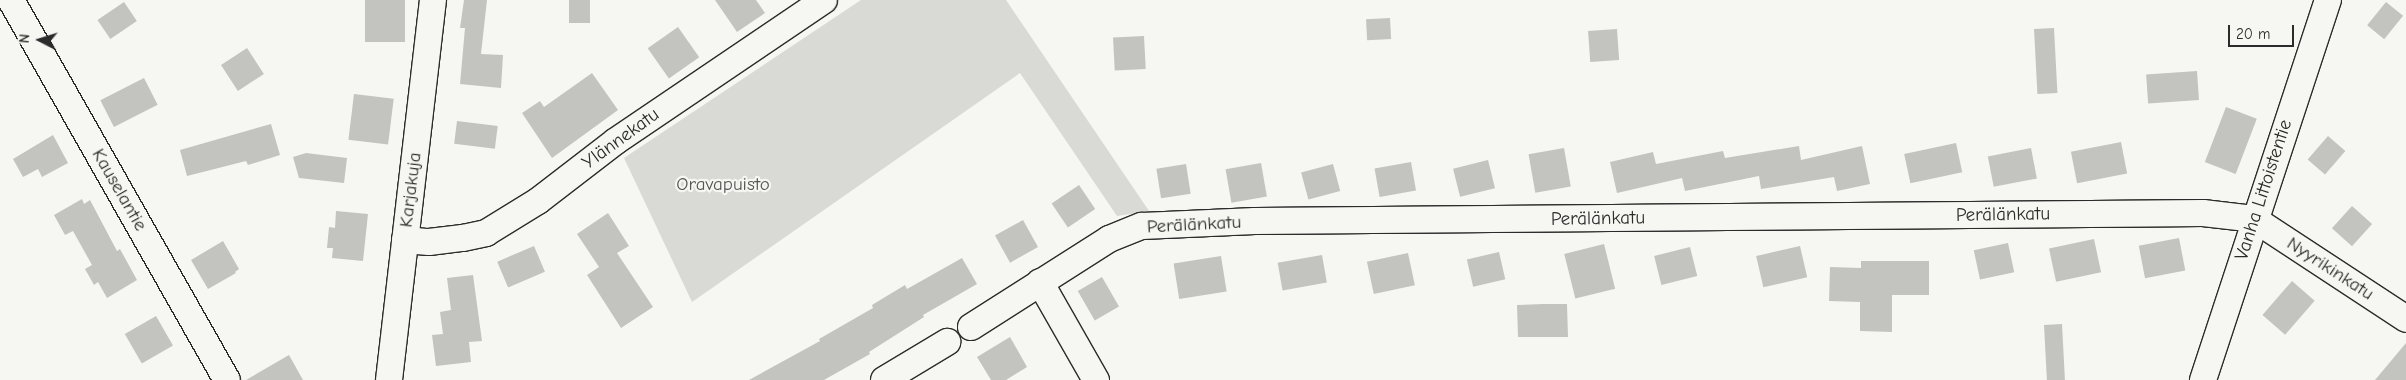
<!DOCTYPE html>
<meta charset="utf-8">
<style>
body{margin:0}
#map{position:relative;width:2406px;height:380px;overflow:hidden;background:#f6f6f2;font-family:"Comic Neue",sans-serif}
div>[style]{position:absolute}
.green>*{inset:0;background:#d9d9d5}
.building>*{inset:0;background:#c3c3c0;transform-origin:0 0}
.roads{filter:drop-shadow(1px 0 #2b2b2b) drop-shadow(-1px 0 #2b2b2b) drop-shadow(0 1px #2b2b2b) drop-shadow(0 -1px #2b2b2b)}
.minor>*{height:26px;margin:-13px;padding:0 13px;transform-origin:13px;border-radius:13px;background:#f6f6f2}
span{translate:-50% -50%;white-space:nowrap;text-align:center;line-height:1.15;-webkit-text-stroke:4.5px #f6f6f2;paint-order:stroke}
.street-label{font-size:19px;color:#2b2b2b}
.park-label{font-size:19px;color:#565656}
.north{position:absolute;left:15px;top:15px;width:50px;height:50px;-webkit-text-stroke:4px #f6f6f2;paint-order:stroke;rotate:275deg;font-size:14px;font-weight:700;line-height:20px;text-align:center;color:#2b2b2b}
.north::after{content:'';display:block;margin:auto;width:18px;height:22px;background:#2b2b2b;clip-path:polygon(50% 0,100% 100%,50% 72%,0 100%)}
.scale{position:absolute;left:2228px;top:25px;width:66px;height:22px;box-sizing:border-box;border:2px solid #2b2b2b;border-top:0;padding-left:6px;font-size:15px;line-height:18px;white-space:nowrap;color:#2b2b2b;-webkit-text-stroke:4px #f6f6f2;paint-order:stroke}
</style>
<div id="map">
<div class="green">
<div style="clip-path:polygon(861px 0,1006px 0,1149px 211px,1117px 216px,1020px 73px,692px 302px,624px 158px)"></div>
</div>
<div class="building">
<div style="left:365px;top:0;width:40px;height:42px"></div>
<div style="clip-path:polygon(464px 0,487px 0,481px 54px,503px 55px,501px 88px,460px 84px,465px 28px,460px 28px)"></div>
<div style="left:569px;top:0;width:21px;height:23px"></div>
<div style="clip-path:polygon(715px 0,756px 0,765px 13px,737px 32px)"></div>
<div style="left:124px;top:2px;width:23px;height:32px;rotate:56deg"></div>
<div style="left:2386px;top:2px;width:22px;height:30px;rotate:39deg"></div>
<div style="left:1390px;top:18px;width:21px;height:24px;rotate:87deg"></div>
<div style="left:678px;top:27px;width:37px;height:37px;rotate:55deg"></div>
<div style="left:2054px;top:28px;width:65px;height:20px;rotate:87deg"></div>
<div style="left:1617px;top:29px;width:31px;height:29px;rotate:86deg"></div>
<div style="left:1144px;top:36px;width:33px;height:31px;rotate:87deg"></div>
<div style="left:247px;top:48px;width:31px;height:31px;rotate:57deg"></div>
<div style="left:2197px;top:71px;width:29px;height:51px;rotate:86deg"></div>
<div style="clip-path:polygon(592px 73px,618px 110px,552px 158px,522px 113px,540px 101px,544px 107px)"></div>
<div style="left:144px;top:78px;width:30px;height:49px;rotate:63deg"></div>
<div style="left:354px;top:94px;width:40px;height:46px;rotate:7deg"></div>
<div style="left:2226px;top:107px;width:33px;height:59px;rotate:21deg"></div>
<div style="left:457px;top:121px;width:41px;height:23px;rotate:7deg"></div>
<div style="clip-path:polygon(271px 124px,280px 155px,248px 165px,246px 161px,187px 176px,180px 150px)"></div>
<div style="clip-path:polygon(53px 135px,68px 163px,42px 177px,38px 169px,23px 177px,13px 159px)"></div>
<div style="left:2328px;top:136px;width:23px;height:31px;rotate:41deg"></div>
<div style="left:2121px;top:142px;width:32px;height:51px;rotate:79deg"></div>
<div style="left:1956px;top:143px;width:30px;height:53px;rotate:78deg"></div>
<div style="clip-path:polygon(1799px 146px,1801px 160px,1862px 146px,1870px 184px,1837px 191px,1834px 177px,1761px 189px,1759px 176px,1685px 191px,1682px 178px,1617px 193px,1610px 162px,1653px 152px,1656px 164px,1723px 151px,1725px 158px)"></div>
<div style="left:1564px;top:148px;width:39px;height:36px;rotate:80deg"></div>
<div style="left:2031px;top:148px;width:31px;height:44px;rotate:79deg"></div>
<div style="clip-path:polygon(306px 153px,347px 158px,344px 183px,299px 178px,293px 157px)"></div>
<div style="left:1488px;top:160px;width:29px;height:36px;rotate:76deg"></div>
<div style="left:1411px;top:162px;width:29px;height:37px;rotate:80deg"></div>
<div style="left:1261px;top:163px;width:34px;height:36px;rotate:80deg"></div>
<div style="left:1186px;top:164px;width:30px;height:30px;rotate:81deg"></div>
<div style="left:1333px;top:164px;width:28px;height:33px;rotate:75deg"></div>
<div style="left:1079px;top:185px;width:29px;height:33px;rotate:56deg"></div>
<div style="clip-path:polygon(82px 199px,84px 204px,90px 200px,117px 251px,120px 249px,137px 280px,107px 298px,98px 282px,94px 285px,85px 269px,92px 265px,73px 231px,65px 235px,54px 215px)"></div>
<div style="left:2352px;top:206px;width:27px;height:30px;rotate:42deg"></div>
<div style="clip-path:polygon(336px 211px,368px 214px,363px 261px,332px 258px,333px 248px,327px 248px,329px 227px,335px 228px)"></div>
<div style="clip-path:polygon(608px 213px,629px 246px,617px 253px,653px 307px,621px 328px,587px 275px,599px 267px,577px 234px)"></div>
<div style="left:1023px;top:220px;width:31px;height:32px;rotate:61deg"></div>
<div style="left:2179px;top:238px;width:33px;height:41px;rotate:79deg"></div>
<div style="left:2094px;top:239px;width:34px;height:46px;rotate:78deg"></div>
<div style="clip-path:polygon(223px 241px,239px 269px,235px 272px,236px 273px,208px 289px,191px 260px)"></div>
<div style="left:2008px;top:243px;width:30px;height:35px;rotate:78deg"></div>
<div style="left:1604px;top:244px;width:46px;height:41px;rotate:76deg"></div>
<div style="left:534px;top:246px;width:28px;height:40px;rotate:67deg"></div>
<div style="left:1800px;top:246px;width:32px;height:45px;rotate:77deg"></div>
<div style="left:1690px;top:247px;width:30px;height:37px;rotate:76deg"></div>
<div style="left:1499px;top:252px;width:28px;height:33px;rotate:77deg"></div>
<div style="left:1408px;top:253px;width:33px;height:42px;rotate:78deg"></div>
<div style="left:1322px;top:255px;width:28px;height:45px;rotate:80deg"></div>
<div style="left:1221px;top:256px;width:36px;height:48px;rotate:81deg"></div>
<div style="clip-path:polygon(962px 258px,977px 284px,923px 315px,924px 317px,869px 352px,870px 354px,824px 380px,749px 380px,820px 341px,819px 339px,873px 308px,872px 305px,905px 285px,907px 289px)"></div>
<div style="clip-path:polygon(1861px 261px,1929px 261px,1929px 295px,1892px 295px,1892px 332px,1860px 331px,1860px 302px,1829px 301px,1830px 267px,1861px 268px)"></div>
<div style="clip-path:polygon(473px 275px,482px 341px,469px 342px,471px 362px,436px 366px,432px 335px,443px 334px,440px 312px,451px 310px,447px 278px)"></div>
<div style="left:1102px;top:277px;width:34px;height:28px;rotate:60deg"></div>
<div style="left:2292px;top:281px;width:30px;height:45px;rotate:41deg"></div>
<div style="clip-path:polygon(1543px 304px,1567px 304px,1568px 337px,1518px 337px,1517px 305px)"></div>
<div style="left:156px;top:316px;width:34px;height:36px;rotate:60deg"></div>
<div style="left:2062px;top:324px;width:56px;height:18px;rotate:87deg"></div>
<div style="clip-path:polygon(1010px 337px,1027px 367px,1006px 380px,991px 380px,977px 357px)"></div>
<div style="clip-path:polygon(2406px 343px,2406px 380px,2375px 380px)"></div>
<div style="clip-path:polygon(289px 355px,303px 380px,246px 380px)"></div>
</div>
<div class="roads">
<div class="minor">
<div style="left:11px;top:0;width:437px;rotate:60.4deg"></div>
<div style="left:405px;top:240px;width:24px;rotate:5deg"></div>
<div style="left:429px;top:242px;width:34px;rotate:-7deg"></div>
<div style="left:463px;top:238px;width:24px;rotate:-12deg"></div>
<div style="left:486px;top:233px;width:61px;rotate:-31.6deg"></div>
<div style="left:538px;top:201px;width:98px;rotate:-37.6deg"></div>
<div style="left:616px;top:141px;width:251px;rotate:-34.1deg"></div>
<div style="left:1040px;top:282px;width:113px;rotate:60.3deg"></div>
<div style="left:971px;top:327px;width:164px;rotate:-32.5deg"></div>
<div style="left:1109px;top:239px;width:35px;rotate:-22deg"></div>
<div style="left:1142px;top:226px;width:113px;rotate:-2.5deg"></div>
<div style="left:1255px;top:221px;width:948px;rotate:-0.48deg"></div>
<div style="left:2203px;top:213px;width:51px;rotate:6.7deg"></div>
<div style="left:2254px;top:219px;width:182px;rotate:33.3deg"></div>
<div style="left:389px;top:380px;width:383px;rotate:-83.4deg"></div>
<div style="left:884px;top:380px;width:74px;rotate:-31.1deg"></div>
<div style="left:2203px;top:380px;width:400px;rotate:-71.8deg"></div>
</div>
</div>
<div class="street-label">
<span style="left:621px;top:139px;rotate:-36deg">Ylännekatu</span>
<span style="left:119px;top:190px;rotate:60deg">Kauselantie</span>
<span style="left:411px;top:190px;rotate:-83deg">Karjakuja</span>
<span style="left:2264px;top:190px;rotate:-72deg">Vanha Littoistentie</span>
<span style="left:2003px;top:215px;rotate:-1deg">Perälänkatu</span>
<span style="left:1598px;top:219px;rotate:-1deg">Perälänkatu</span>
<span style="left:1194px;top:225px;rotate:-3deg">Perälänkatu</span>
<span style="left:2330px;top:269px;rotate:33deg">Nyyrikinkatu</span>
</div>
<div class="park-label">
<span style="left:723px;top:185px">Oravapuisto</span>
</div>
<div class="north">N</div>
<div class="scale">20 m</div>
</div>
